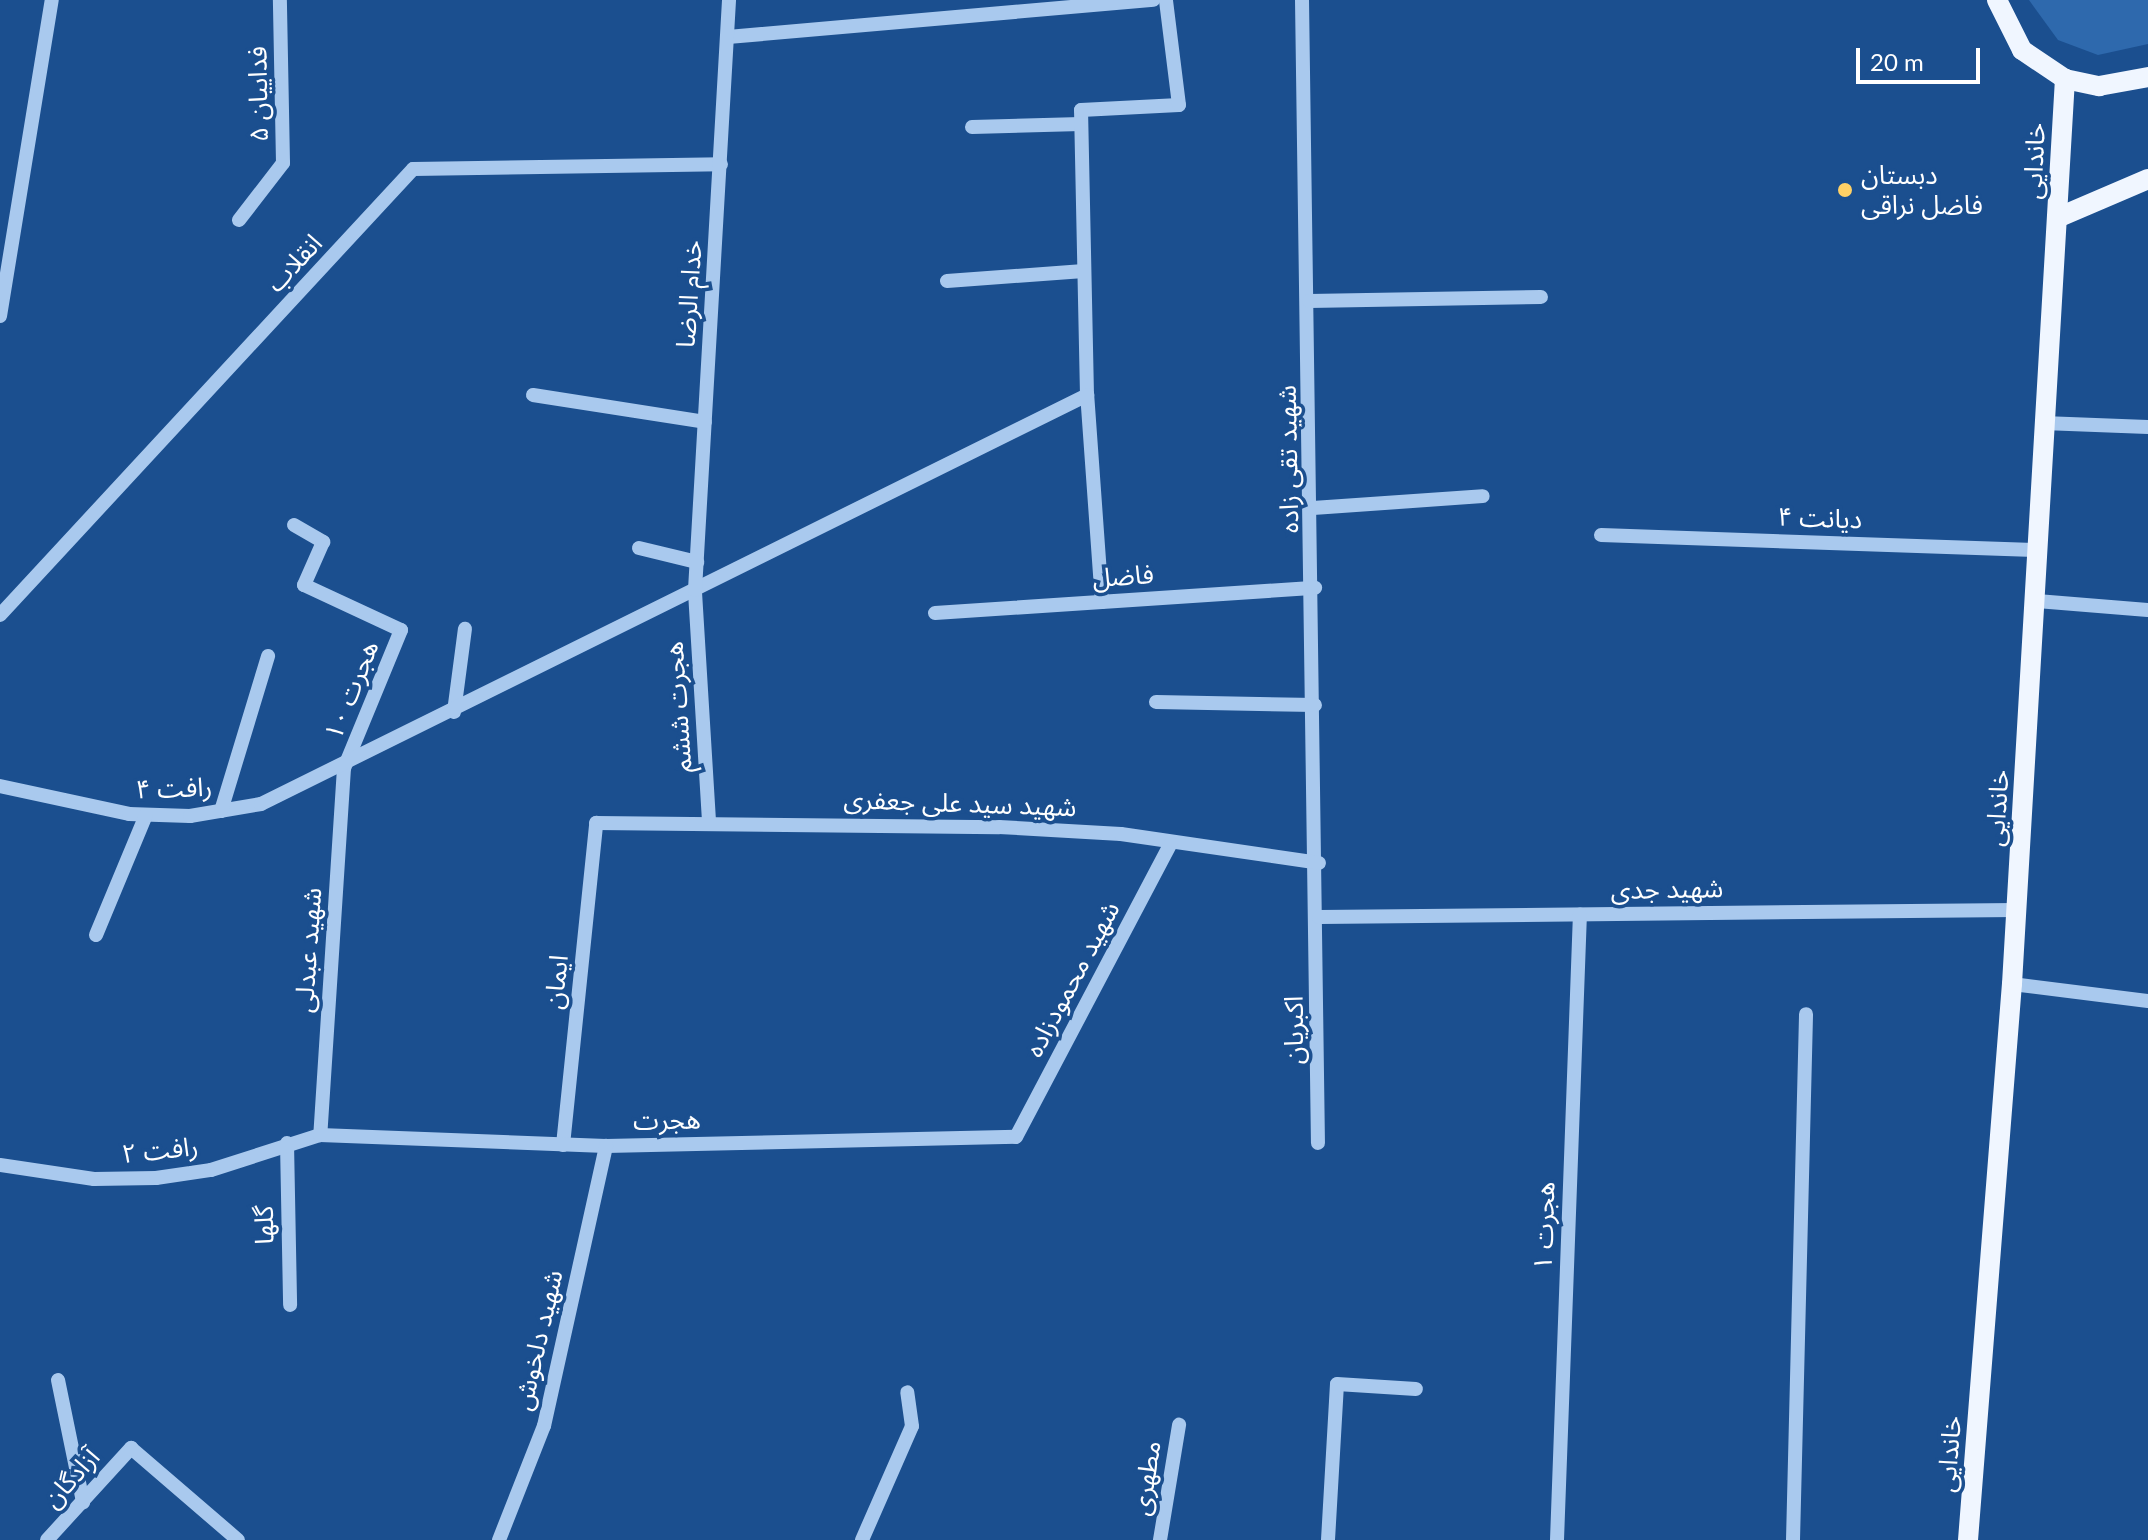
<!DOCTYPE html>
<meta charset="utf-8">
<style>
body{margin:0}
#map{position:relative;width:2148px;height:1540px;overflow:hidden;background:#1b4f8f;font-family:Lato,"Noto Sans Arabic",sans-serif}
div>[style]{position:absolute}
.green>*{inset:0;background:#2e69ad}
.minor>*{height:14px;margin:-7px;padding:0 7px;transform-origin:7px;border-radius:7px;background:#a9c9ee}
.major>*{height:20px;margin:-10px;padding:0 10px;transform-origin:10px;border-radius:10px;background:#f0f6ff}
.dots>*{width:22px;height:22px;translate:-50% -50%;box-sizing:border-box;border:4px solid #1b4f8f;border-radius:50%}
span{translate:-50% -50%;white-space:nowrap;text-align:center;line-height:1.15;-webkit-text-stroke:7px #1b4f8f;paint-order:stroke}
.street-label{font-size:26px;color:#fff}
.poi-label{font-size:26px;color:#fff}
.left{translate:0 -50%;text-align:left}
.scale{position:absolute;left:1856px;top:48px;width:124px;height:36px;box-sizing:border-box;border:4px solid #fff;border-top:0;padding-left:10px;font-size:24px;line-height:28px;white-space:nowrap;color:#fff;-webkit-text-stroke:6px #1b4f8f;paint-order:stroke}
</style>
<div id="map">
<div class="green">
<div style="clip-path:polygon(2029px 0,2148px 0,2148px 44px,2098px 55px,2058px 40px)"></div>
</div>
<div class="minor">
<div style="left:1302px;top:0;width:1143px;rotate:89.2deg"></div>
<div style="left:728px;top:37px;width:427px;rotate:-5deg"></div>
<div style="left:972px;top:127px;width:109px;rotate:-1.6deg"></div>
<div style="left:239px;top:220px;width:72px;rotate:-52.3deg"></div>
<div style="left:283px;top:163px;width:163px;rotate:-91.1deg"></div>
<div style="left:947px;top:281px;width:137px;rotate:-4.2deg"></div>
<div style="left:1309px;top:301px;width:232px;rotate:-1deg"></div>
<div style="left:0;top:316px;width:320px;rotate:-80.7deg"></div>
<div style="left:533px;top:395px;width:174px;rotate:8.9deg"></div>
<div style="left:2043px;top:423px;width:105px;rotate:2.2deg"></div>
<div style="left:1313px;top:508px;width:170px;rotate:-4deg"></div>
<div style="left:294px;top:525px;width:34px;rotate:30deg"></div>
<div style="left:323px;top:542px;width:47px;rotate:113.8deg"></div>
<div style="left:304px;top:585px;width:107px;rotate:24.9deg"></div>
<div style="left:401px;top:630px;width:149px;rotate:112.4deg"></div>
<div style="left:344px;top:768px;width:368px;rotate:93.7deg"></div>
<div style="left:1601px;top:535px;width:437px;rotate:2deg"></div>
<div style="left:639px;top:548px;width:60px;rotate:13.6deg"></div>
<div style="left:2037px;top:601px;width:111px;rotate:4.6deg"></div>
<div style="left:1102px;top:602px;width:208px;rotate:-94.1deg"></div>
<div style="left:1087px;top:395px;width:285px;rotate:-91.2deg"></div>
<div style="left:1081px;top:110px;width:98px;rotate:-2.9deg"></div>
<div style="left:1179px;top:105px;width:106px;rotate:-97.1deg"></div>
<div style="left:935px;top:613px;width:381px;rotate:-3.8deg"></div>
<div style="left:0;top:615px;width:608px;rotate:-47.2deg"></div>
<div style="left:413px;top:169px;width:308px;rotate:-0.9deg"></div>
<div style="left:1156px;top:702px;width:159px;rotate:1.1deg"></div>
<div style="left:454px;top:712px;width:84px;rotate:-82.5deg"></div>
<div style="left:0;top:786px;width:132px;rotate:12.2deg"></div>
<div style="left:129px;top:814px;width:61px;rotate:1.9deg"></div>
<div style="left:190px;top:816px;width:72px;rotate:-9.6deg"></div>
<div style="left:261px;top:804px;width:922px;rotate:-26.34deg"></div>
<div style="left:221px;top:811px;width:162px;rotate:-73.1deg"></div>
<div style="left:709px;top:821px;width:231px;rotate:-93.5deg"></div>
<div style="left:695px;top:590px;width:591px;rotate:-86.7deg"></div>
<div style="left:1319px;top:917px;width:697px;rotate:-0.58deg"></div>
<div style="left:96px;top:935px;width:130px;rotate:-67.4deg"></div>
<div style="left:2012px;top:984px;width:137px;rotate:7.1deg"></div>
<div style="left:287px;top:1143px;width:162px;rotate:88.9deg"></div>
<div style="left:563px;top:1145px;width:324px;rotate:-84.1deg"></div>
<div style="left:596px;top:823px;width:403px;rotate:0.6deg"></div>
<div style="left:999px;top:827px;width:122px;rotate:3.3deg"></div>
<div style="left:1121px;top:834px;width:200px;rotate:8.3deg"></div>
<div style="left:0;top:1165px;width:95px;rotate:8.5deg"></div>
<div style="left:94px;top:1179px;width:62px;rotate:-0.9deg"></div>
<div style="left:156px;top:1178px;width:56px;rotate:-8.3deg"></div>
<div style="left:211px;top:1170px;width:114px;rotate:-17.8deg"></div>
<div style="left:320px;top:1135px;width:286px;rotate:2.2deg"></div>
<div style="left:606px;top:1146px;width:410px;rotate:-1.3deg"></div>
<div style="left:1016px;top:1137px;width:332px;rotate:-62.2deg"></div>
<div style="left:58px;top:1380px;width:125px;rotate:78.4deg"></div>
<div style="left:47px;top:1540px;width:125px;rotate:-47.6deg"></div>
<div style="left:131px;top:1448px;width:141px;rotate:40.7deg"></div>
<div style="left:499px;top:1540px;width:123px;rotate:-68.5deg"></div>
<div style="left:544px;top:1426px;width:287px;rotate:-77.5deg"></div>
<div style="left:862px;top:1540px;width:124px;rotate:-66.3deg"></div>
<div style="left:912px;top:1426px;width:34px;rotate:-98deg"></div>
<div style="left:1160px;top:1540px;width:117px;rotate:-80.6deg"></div>
<div style="left:1328px;top:1540px;width:156px;rotate:-86.7deg"></div>
<div style="left:1337px;top:1384px;width:79px;rotate:3.6deg"></div>
<div style="left:1557px;top:1540px;width:626px;rotate:-87.9deg"></div>
<div style="left:1793px;top:1540px;width:526px;rotate:-88.58deg"></div>
</div>
<div class="major">
<div style="left:1997px;top:0;width:56px;rotate:63.4deg"></div>
<div style="left:2022px;top:50px;width:52px;rotate:34deg"></div>
<div style="left:2065px;top:79px;width:35px;rotate:12deg"></div>
<div style="left:2099px;top:86px;width:50px;rotate:-10.4deg"></div>
<div style="left:2057px;top:218px;width:99px;rotate:-23.2deg"></div>
<div style="left:1968px;top:1540px;width:558px;rotate:-85.48deg"></div>
<div style="left:2012px;top:984px;width:907px;rotate:-86.65deg"></div>
</div>
<div class="dots">
<div style="left:1845px;top:190px;background:#ffd166"></div>
</div>
<div class="street-label">
<span style="left:258px;top:94px;rotate:-91deg">فداییان ۵</span>
<span style="left:2034px;top:161px;rotate:-87deg">خاندایی</span>
<span style="left:294px;top:263px;rotate:-47deg">انقلاب</span>
<span style="left:689px;top:294px;rotate:-86deg">خدام الرضا</span>
<span style="left:1288px;top:459px;rotate:-91deg">شهید تقی زاده</span>
<span style="left:1820px;top:518px;rotate:2deg">دیانت ۴</span>
<span style="left:1123px;top:576px;rotate:-4deg">فاضل</span>
<span style="left:351px;top:690px;rotate:-68deg">هجرت ۱۰</span>
<span style="left:678px;top:707px;rotate:-94deg">هجرت ششم</span>
<span style="left:174px;top:788px;rotate:-2deg">رافت ۴</span>
<span style="left:960px;top:803px;rotate:2deg">شهید سید علی جعفری</span>
<span style="left:1997px;top:808px;rotate:-86deg">خاندایی</span>
<span style="left:1667px;top:889px;rotate:-1deg">شهید جدی</span>
<span style="left:308px;top:950px;rotate:-86deg">شهید عبدلی</span>
<span style="left:1072px;top:979px;rotate:-62deg">شهید محمودزاده</span>
<span style="left:556px;top:982px;rotate:-84deg">ایمان</span>
<span style="left:1294px;top:1030px;rotate:-90deg">اکبریان</span>
<span style="left:667px;top:1120px;rotate:-1deg">هجرت</span>
<span style="left:160px;top:1150px;rotate:-6deg">رافت ۲</span>
<span style="left:264px;top:1225px;rotate:-91deg">گلها</span>
<span style="left:1544px;top:1226px;rotate:-88deg">هجرت ۱</span>
<span style="left:538px;top:1340px;rotate:-77deg">شهید دلخوش</span>
<span style="left:1949px;top:1454px;rotate:-85deg">خاندایی</span>
<span style="left:71px;top:1478px;rotate:-48deg">آزادگان</span>
<span style="left:1146px;top:1478px;rotate:-81deg">مطهری</span>
</div>
<div class="poi-label">
<span class="left" style="left:1861px;top:190px">دبستان<br>فاضل نراقی</span>
</div>
<div class="scale">20 m</div>
</div>
